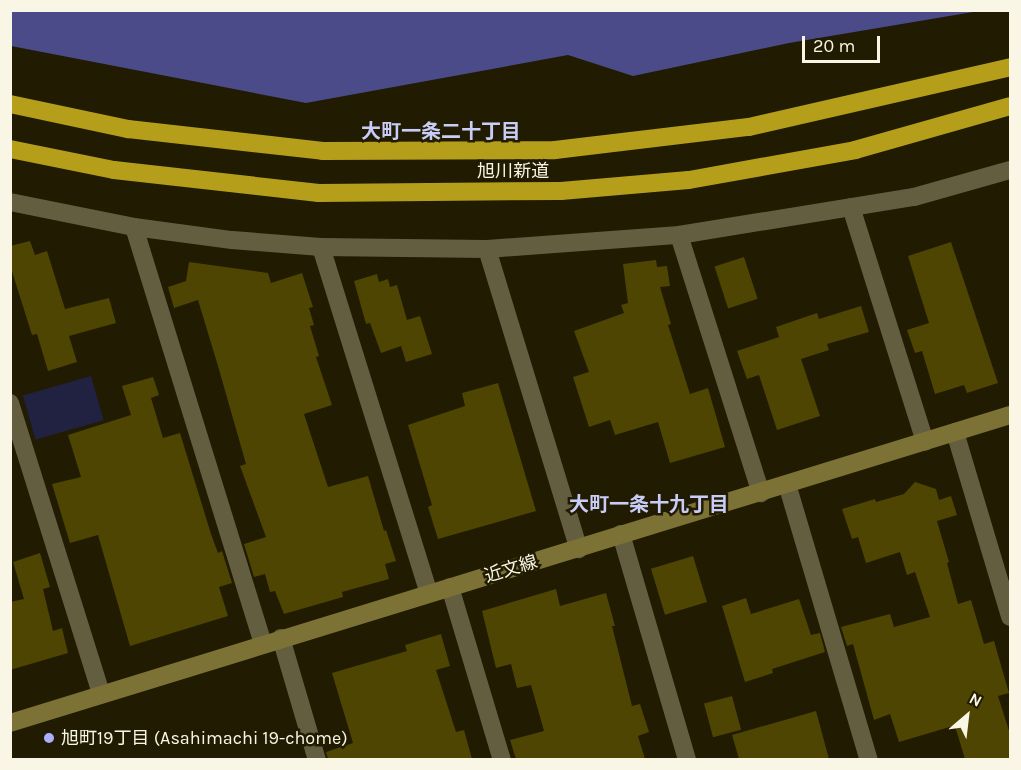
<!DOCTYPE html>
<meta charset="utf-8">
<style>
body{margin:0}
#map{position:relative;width:1021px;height:770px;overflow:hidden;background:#201b01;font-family:Karla,"Noto Sans JP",sans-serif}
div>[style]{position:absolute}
.green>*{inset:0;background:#212142;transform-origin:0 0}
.forest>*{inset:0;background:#4a4b88}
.building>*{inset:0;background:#4f4502;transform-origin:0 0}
.street>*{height:18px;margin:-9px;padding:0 9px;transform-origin:9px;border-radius:9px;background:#645e41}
.secondary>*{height:18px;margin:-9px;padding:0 9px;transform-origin:9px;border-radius:9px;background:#7c7235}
.highway>*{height:18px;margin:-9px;padding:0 9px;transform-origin:9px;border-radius:9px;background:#b59f1a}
.dots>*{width:16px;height:16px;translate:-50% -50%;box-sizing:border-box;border:3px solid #201b01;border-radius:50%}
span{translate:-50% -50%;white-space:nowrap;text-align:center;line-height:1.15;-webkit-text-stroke:5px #201b01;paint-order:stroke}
.street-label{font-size:18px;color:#f9f6e5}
.poi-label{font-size:18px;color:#f9f6e5}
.left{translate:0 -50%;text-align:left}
.neighbourhood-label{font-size:20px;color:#c8ccf7;font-weight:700}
.frame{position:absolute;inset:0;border:12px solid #f9f6e5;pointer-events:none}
.north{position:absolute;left:937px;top:686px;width:60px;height:60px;-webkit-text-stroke:4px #201b01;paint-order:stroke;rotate:28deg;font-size:16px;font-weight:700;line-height:24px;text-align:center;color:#f9f6e5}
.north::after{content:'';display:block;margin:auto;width:21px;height:27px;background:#f9f6e5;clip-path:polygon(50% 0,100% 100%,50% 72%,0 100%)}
.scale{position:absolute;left:802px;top:36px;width:78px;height:27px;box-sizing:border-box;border:3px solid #f9f6e5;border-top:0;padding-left:8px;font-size:18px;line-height:21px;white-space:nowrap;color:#f9f6e5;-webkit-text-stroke:4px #201b01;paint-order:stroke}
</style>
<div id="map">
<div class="green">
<div style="left:91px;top:376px;width:46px;height:71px;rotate:74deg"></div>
</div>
<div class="forest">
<div style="clip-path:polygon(10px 11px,11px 10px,979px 11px,789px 43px,633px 76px,568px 55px,306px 103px,11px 46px)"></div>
</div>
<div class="building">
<div style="clip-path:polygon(30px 241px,35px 255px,47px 251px,65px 309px,109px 298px,116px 323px,69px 336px,77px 362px,48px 371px,37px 334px,32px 335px,10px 265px,10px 246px)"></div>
<div style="clip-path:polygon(951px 242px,998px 383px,967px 393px,964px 385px,935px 394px,922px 351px,915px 353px,907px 330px,929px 323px,908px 256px)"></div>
<div style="left:744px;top:257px;width:44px;height:31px;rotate:72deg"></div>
<div style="clip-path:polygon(656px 260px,657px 267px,667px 266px,670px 286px,660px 287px,671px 324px,668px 325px,690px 394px,708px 388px,725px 447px,670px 463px,658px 422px,615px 435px,610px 420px,589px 427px,573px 377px,589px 372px,574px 331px,624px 313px,621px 305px,628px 303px,623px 264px)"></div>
<div style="clip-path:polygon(189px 262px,268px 273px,271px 283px,302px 273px,313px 307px,309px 308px,314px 325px,310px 326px,319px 356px,316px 357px,332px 405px,304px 414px,328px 487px,368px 476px,384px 531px,386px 530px,396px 561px,385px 564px,389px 579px,342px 592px,343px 597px,284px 614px,275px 591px,270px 592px,265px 574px,254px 577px,244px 544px,266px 537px,240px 466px,246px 464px,218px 366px,198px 300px,174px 308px,168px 287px,186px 281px)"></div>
<div style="clip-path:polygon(377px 274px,379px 282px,388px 279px,390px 287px,397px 285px,407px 320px,420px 316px,432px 354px,406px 362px,401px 346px,381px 353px,370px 323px,366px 324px,354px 281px)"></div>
<div style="clip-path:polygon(861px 306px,869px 332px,827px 344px,829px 350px,801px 359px,820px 416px,777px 430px,759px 375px,747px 379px,737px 351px,779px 337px,776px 327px,817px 313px,819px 319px)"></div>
<div style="clip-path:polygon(153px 377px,159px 395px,151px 398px,163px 438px,180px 433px,211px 534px,218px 553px,222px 551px,232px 583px,219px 587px,228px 616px,130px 646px,98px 535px,70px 543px,52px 484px,81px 477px,68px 435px,131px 415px,122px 386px)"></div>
<div style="clip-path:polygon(498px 383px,536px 511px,438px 539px,428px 507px,432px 505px,408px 425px,465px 406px,462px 393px)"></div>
<div style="clip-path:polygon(915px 482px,936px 489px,939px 500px,951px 496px,957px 515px,937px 521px,949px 562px,947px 563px,958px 604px,971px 600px,984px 644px,994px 641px,1009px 693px,998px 696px,1011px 737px,1011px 759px,965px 759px,955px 726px,953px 726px,899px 742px,890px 714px,874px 720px,853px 644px,847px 646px,841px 627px,890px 614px,894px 627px,930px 617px,915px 572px,907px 575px,900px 552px,866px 563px,858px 537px,852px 539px,842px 509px,875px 499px,876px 502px,904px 494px)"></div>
<div style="clip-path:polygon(40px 553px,50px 587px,43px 589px,53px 631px,62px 628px,68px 653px,10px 670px,10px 602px,24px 599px,13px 562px)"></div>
<div style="left:693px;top:556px;width:48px;height:44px;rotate:73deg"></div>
<div style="clip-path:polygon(556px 589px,560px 606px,606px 593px,615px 626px,612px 626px,632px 706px,640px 704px,649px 732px,638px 736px,645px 759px,516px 759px,510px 740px,544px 731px,531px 685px,517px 688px,511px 664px,496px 668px,482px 611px)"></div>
<div style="clip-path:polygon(746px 598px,751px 614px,799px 599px,811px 635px,820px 633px,825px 652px,772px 669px,773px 673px,745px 682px,722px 606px)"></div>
<div style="clip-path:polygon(441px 634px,450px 666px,436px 670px,456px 732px,464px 730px,472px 759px,328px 759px,326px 752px,353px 743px,332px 673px,407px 651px,405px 645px)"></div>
<div style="left:732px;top:696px;width:35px;height:29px;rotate:75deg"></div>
<div style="clip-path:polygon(816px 711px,829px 759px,739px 759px,732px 735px)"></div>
</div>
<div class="street">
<div style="left:10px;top:202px;width:126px;rotate:11.4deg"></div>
<div style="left:134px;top:227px;width:99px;rotate:7.6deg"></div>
<div style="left:232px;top:240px;width:89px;rotate:4.5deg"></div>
<div style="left:321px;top:247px;width:166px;rotate:0.7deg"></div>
<div style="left:487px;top:249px;width:193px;rotate:-4.2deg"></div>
<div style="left:679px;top:235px;width:238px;rotate:-9.2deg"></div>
<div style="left:914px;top:197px;width:100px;rotate:-15.7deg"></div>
<div style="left:851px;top:207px;width:246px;rotate:72.5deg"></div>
<div style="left:134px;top:227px;width:436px;rotate:72.8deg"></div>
<div style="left:679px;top:235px;width:271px;rotate:72.4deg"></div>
<div style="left:321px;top:247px;width:362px;rotate:72.7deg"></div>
<div style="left:487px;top:249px;width:314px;rotate:73deg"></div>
<div style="left:10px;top:403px;width:305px;rotate:72.6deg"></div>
<div style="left:955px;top:432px;width:193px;rotate:73.4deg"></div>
<div style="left:787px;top:484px;width:288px;rotate:73.5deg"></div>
<div style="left:621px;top:534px;width:235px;rotate:73.7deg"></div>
<div style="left:450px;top:587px;width:181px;rotate:73.3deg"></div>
<div style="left:281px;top:638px;width:127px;rotate:73.6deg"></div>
</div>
<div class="secondary">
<div style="left:10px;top:723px;width:1046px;rotate:-17.12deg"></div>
</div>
<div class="highway">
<div style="left:10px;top:104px;width:121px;rotate:12deg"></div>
<div style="left:128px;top:129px;width:196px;rotate:6.4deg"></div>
<div style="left:323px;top:151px;width:232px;rotate:-0.2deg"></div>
<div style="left:555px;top:150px;width:195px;rotate:-6.8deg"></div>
<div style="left:749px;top:127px;width:268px;rotate:-12.9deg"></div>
<div style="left:10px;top:149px;width:106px;rotate:11.4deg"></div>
<div style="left:114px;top:170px;width:206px;rotate:6.4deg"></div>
<div style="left:319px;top:193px;width:242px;rotate:-0.5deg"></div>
<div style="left:561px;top:191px;width:128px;rotate:-4.9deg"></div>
<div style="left:689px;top:180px;width:169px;rotate:-10.2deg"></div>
<div style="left:855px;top:150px;width:161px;rotate:-15.8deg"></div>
</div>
<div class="dots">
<div style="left:49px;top:738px;background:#abaffb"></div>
</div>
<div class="street-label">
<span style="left:513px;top:171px">旭川新道</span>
<span style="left:511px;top:569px;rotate:-17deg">近文線</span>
</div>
<div class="poi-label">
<span class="left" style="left:61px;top:738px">旭町19丁目 (Asahimachi 19-chome)</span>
</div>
<div class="neighbourhood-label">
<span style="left:441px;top:131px">大町一条二十丁目</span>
<span style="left:649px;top:504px">大町一条十九丁目</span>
</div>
<div class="frame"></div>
<div class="north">N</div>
<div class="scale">20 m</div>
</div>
